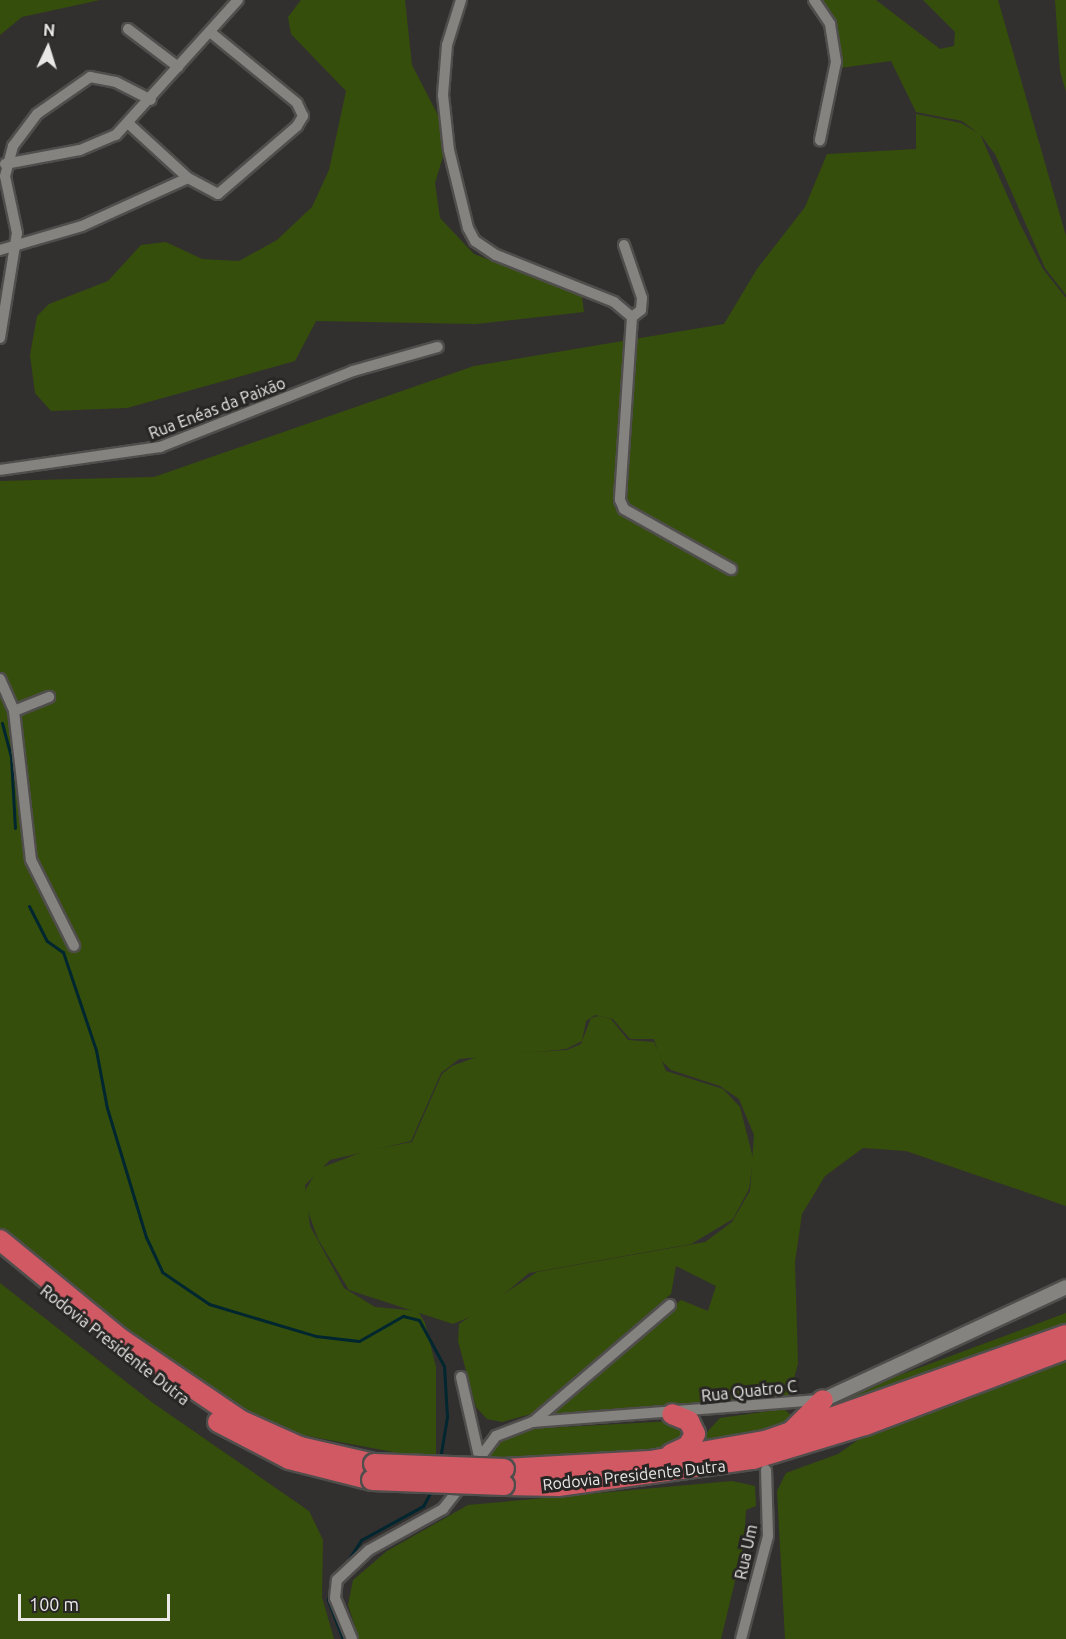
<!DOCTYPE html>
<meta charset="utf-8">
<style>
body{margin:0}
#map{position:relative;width:1066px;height:1639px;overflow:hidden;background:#32302e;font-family:Ubuntu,sans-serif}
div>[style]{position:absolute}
.green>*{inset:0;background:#364e0b}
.stream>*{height:3px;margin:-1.5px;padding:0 1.5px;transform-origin:1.5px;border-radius:1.5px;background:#00262f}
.roads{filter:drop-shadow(2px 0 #504e4c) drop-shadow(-2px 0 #504e4c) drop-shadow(0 2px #504e4c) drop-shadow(0 -2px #504e4c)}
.minor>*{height:10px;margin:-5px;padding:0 5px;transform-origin:5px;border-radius:5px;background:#858380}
.tertiary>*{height:14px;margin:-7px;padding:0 7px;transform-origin:7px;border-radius:7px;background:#858380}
.motorway>*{height:20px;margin:-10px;padding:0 10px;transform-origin:10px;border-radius:10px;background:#d15963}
.bridges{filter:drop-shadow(2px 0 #504e4c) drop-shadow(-2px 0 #504e4c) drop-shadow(0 2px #504e4c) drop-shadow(0 -2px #504e4c)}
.motorway-bridge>*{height:20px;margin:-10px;padding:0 10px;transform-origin:10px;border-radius:10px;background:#d15963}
span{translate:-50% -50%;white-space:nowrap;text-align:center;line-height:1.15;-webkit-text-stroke:6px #282624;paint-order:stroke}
.street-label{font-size:16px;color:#e9e8e7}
.north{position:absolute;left:18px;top:18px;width:60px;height:60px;-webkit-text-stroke:4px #282624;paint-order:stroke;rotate:4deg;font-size:16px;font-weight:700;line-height:24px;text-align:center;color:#e9e8e7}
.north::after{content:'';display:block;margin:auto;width:21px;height:27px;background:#e9e8e7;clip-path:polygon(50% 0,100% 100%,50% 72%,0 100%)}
.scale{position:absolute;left:18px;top:1594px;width:152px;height:27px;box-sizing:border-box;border:3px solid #e9e8e7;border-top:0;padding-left:8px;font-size:18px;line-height:21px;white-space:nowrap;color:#e9e8e7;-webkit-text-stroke:4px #282624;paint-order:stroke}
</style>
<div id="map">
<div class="green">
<div style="clip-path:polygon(0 0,100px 0,22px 17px,0 35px)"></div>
<div style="clip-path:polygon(301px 0,405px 0,412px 65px,441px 121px,444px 153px,435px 183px,440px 218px,474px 254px,571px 291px,582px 297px,584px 312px,476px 324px,316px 321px,295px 361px,127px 408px,51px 411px,35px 393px,30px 355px,37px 316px,49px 304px,108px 281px,141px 245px,166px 242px,202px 259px,239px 261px,277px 240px,312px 207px,329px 170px,346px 91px,291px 34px,288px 17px)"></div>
<div style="clip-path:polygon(817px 0,876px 0,940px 49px,954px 46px,955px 32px,923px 0,998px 0,1066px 236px,1066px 295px,1045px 268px,995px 154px,980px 134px,1020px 224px,1043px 269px,1066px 298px,1066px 1206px,906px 1151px,863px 1148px,825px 1176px,802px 1214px,795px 1262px,798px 1364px,789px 1395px,549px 1414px,681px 1300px,708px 1311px,716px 1286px,676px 1266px,671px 1294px,531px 1414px,502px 1422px,487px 1419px,476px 1407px,458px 1341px,459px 1324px,537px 1272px,705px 1242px,732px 1222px,750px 1191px,754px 1135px,739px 1099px,720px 1086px,671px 1070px,660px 1059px,654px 1039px,630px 1039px,613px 1019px,595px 1015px,586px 1021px,582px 1041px,566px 1049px,459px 1059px,441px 1073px,411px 1141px,330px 1160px,305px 1185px,310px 1226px,344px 1288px,375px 1307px,418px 1311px,425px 1323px,436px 1367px,436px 1460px,276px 1430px,167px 1362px,0 1233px,0 481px,154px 477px,474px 366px,724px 324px,757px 269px,805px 207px,827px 154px,916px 149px,916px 114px,961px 123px,978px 133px,962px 121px,916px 112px,891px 61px,840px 68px)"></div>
<div style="clip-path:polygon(1055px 0,1066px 0,1066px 92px,1060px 71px)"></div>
<div style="clip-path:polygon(599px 1016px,611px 1019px,628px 1040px,654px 1042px,666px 1071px,723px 1089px,740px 1107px,753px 1158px,749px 1189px,733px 1219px,691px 1244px,529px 1273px,484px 1311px,453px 1324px,349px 1290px,318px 1239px,305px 1203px,306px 1189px,318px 1169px,365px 1151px,412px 1142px,442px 1074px,452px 1066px,482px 1055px,567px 1050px,581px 1044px,591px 1018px)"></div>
<div style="clip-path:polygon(0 1283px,153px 1403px,309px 1511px,323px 1540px,322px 1597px,334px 1639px,0 1639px)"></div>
<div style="clip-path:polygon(1066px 1313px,1066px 1330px,821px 1411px,838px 1398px)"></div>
<div style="clip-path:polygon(1066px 1361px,1066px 1639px,785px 1639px,777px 1491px,786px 1473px,838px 1454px,865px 1435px)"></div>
<div style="clip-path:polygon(784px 1409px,794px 1418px,784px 1428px,696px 1444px,720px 1418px)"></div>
<div style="clip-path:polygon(673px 1421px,684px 1433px,674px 1447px,480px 1467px,502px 1439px,528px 1429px)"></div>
<div style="clip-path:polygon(732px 1481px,755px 1486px,756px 1506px,746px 1510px,744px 1544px,721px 1639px,359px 1639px,348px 1605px,353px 1580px,387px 1551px,468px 1505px)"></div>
</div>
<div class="stream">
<div style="left:2px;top:723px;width:35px;rotate:75deg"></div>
<div style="left:11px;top:757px;width:71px;rotate:86.8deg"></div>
<div style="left:29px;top:906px;width:39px;rotate:63deg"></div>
<div style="left:47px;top:941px;width:19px;rotate:35deg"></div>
<div style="left:63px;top:952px;width:103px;rotate:71.4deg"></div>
<div style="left:96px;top:1050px;width:59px;rotate:79.3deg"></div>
<div style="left:107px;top:1108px;width:135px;rotate:73.2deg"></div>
<div style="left:146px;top:1237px;width:38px;rotate:65deg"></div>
<div style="left:162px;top:1272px;width:57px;rotate:34.2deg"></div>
<div style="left:209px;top:1304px;width:112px;rotate:16.7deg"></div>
<div style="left:316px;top:1336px;width:43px;rotate:6.6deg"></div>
<div style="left:359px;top:1341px;width:51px;rotate:-29.6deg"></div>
<div style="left:403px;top:1316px;width:16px;rotate:14deg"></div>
<div style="left:419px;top:1320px;width:52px;rotate:61.5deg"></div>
<div style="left:444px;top:1366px;width:51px;rotate:86.6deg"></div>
<div style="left:447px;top:1417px;width:43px;rotate:99.5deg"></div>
<div style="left:341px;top:1571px;width:37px;rotate:-57deg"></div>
<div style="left:361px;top:1540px;width:71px;rotate:-28.7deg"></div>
<div style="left:423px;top:1506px;width:21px;rotate:-61deg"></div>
<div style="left:332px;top:1584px;width:16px;rotate:104deg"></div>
<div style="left:328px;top:1600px;width:42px;rotate:69deg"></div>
</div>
<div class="roads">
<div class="minor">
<div style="left:461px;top:0;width:47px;rotate:107.3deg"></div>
<div style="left:447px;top:45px;width:50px;rotate:94.6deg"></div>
<div style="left:443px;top:95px;width:55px;rotate:83.8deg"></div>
<div style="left:449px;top:150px;width:80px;rotate:76.3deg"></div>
<div style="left:468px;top:228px;width:15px;rotate:62deg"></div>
<div style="left:475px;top:241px;width:25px;rotate:34deg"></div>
<div style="left:496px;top:255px;width:127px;rotate:21.7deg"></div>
<div style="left:614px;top:302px;width:23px;rotate:40deg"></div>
<div style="left:632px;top:317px;width:183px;rotate:93.8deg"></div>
<div style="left:620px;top:500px;width:10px;rotate:66deg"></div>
<div style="left:624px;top:509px;width:123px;rotate:29.3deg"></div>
<div style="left:814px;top:0;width:29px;rotate:56deg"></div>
<div style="left:830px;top:24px;width:38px;rotate:81deg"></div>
<div style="left:836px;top:62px;width:80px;rotate:101.6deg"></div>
<div style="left:128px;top:29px;width:63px;rotate:37.2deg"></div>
<div style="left:129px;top:124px;width:80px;rotate:42.5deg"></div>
<div style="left:188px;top:178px;width:34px;rotate:28deg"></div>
<div style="left:218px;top:194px;width:104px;rotate:-40.7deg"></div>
<div style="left:297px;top:126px;width:12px;rotate:-59deg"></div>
<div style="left:303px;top:116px;width:14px;rotate:-115deg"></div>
<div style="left:297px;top:103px;width:112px;rotate:-140.8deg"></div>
<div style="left:5px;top:164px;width:76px;rotate:-10.6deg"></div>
<div style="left:80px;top:150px;width:39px;rotate:-23deg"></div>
<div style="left:116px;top:135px;width:182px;rotate:-47.9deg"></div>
<div style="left:624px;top:245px;width:56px;rotate:71.2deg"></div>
<div style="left:642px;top:298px;width:12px;rotate:95deg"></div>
<div style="left:641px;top:310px;width:11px;rotate:142deg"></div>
<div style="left:0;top:250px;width:85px;rotate:-16.3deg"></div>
<div style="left:82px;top:226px;width:116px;rotate:-24.4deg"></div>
<div style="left:0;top:338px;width:106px;rotate:-80.8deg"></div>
<div style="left:17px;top:233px;width:58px;rotate:-101.9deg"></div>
<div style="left:5px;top:176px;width:31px;rotate:-75deg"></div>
<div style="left:13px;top:146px;width:40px;rotate:-53deg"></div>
<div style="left:37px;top:114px;width:65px;rotate:-34.9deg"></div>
<div style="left:90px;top:77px;width:26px;rotate:11deg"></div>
<div style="left:116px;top:82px;width:39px;rotate:27deg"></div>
<div style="left:0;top:470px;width:162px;rotate:-8.2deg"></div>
<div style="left:160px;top:447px;width:207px;rotate:-21.5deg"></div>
<div style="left:353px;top:371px;width:88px;rotate:-15.8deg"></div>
<div style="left:0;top:679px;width:35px;rotate:66deg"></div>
<div style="left:14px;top:711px;width:150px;rotate:83.5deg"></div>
<div style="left:31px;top:860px;width:96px;rotate:63.4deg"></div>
<div style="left:14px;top:711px;width:38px;rotate:-22deg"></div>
<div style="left:461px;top:1377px;width:81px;rotate:77.2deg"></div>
<div style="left:533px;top:1422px;width:180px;rotate:-40.5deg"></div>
<div style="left:472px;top:1468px;width:40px;rotate:-53deg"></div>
<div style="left:496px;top:1436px;width:40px;rotate:-21deg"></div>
<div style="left:533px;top:1422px;width:288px;rotate:-4.4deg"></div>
<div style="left:352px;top:1639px;width:44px;rotate:-112.5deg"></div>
<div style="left:335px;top:1598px;width:18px;rotate:-84deg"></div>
<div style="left:337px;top:1580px;width:44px;rotate:-43.2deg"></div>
<div style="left:369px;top:1550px;width:85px;rotate:-29deg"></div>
<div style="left:443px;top:1509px;width:34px;rotate:-52deg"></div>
<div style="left:741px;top:1639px;width:106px;rotate:-75.3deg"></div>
<div style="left:768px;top:1536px;width:66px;rotate:-91.7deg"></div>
</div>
<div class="tertiary">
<div style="left:823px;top:1400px;width:268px;rotate:-24.9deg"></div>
</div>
<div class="motorway">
<div style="left:0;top:1240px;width:156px;rotate:39.3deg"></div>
<div style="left:121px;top:1339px;width:144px;rotate:34.2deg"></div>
<div style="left:240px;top:1420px;width:66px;rotate:24.2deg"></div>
<div style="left:300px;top:1447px;width:76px;rotate:12.9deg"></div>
<div style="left:218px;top:1422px;width:80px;rotate:27.5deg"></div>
<div style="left:289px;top:1459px;width:86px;rotate:14.2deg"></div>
<div style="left:791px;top:1432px;width:45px;rotate:-45deg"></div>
<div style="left:671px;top:1454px;width:19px;rotate:-25deg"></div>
<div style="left:688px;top:1446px;width:14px;rotate:-60deg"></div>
<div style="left:695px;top:1434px;width:14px;rotate:-115deg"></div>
<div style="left:689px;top:1421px;width:18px;rotate:-158deg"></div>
<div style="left:504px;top:1469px;width:146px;rotate:-3.1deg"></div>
<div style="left:650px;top:1461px;width:117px;rotate:-9.9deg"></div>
<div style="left:765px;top:1441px;width:319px;rotate:-19.4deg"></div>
<div style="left:504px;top:1485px;width:54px;rotate:1.1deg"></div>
<div style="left:558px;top:1486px;width:197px;rotate:-7.9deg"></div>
<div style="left:753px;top:1459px;width:117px;rotate:-16.9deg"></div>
<div style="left:865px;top:1425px;width:215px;rotate:-20.7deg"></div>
</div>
</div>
<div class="bridges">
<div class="motorway-bridge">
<div style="left:374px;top:1464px;width:130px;rotate:2.2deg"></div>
<div style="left:372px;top:1480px;width:132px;rotate:2.2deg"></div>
</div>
</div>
<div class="street-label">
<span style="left:217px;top:408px;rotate:-21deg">Rua Enéas da Paixão</span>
<span style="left:115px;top:1345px;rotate:38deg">Rodovia Presidente Dutra</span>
<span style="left:749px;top:1391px;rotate:-6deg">Rua Quatro C</span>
<span style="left:634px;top:1475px;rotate:-6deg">Rodovia Presidente Dutra</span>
<span style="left:746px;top:1552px;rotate:-78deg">Rua Um</span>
</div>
<div class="north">N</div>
<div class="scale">100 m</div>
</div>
